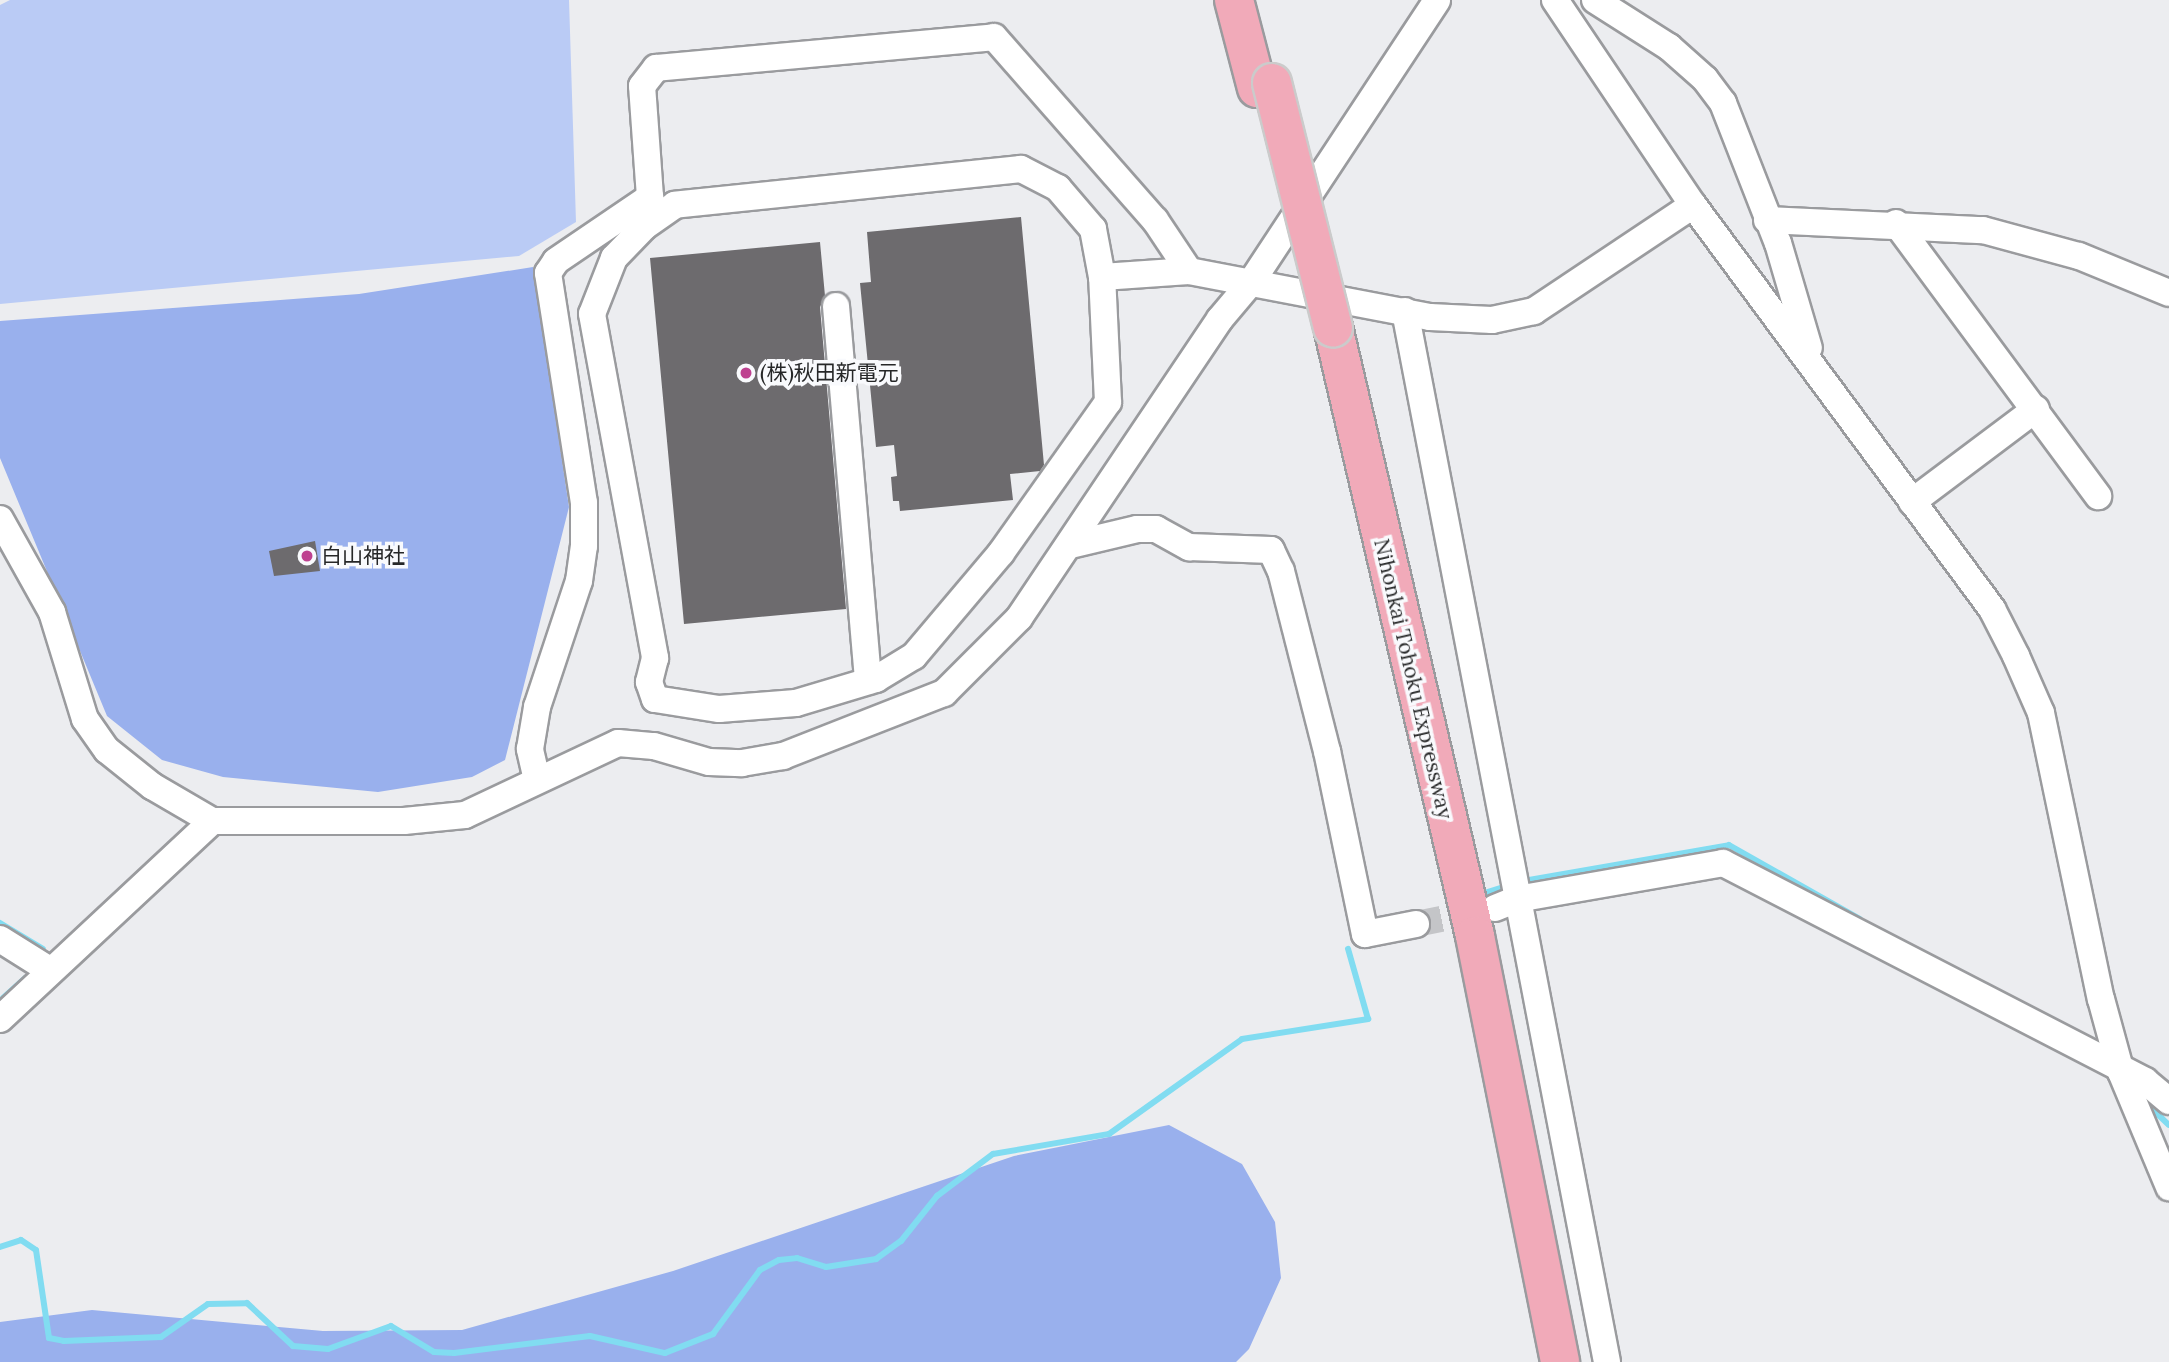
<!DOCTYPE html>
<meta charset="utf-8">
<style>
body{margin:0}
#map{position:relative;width:2169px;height:1362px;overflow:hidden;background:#ecedf0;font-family:Lora,"Noto Sans JP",serif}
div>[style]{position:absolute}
.green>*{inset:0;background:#bacbf5}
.forest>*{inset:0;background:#99b0ed}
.stream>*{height:6px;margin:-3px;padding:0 3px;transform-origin:3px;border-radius:3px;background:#81dcf1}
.building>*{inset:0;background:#6d6b6e}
.minor-tunnel>*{height:26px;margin-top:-13px;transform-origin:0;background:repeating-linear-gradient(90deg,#c4c5c8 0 26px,transparent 0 39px)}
.roads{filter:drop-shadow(2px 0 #9a9b9e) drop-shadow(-2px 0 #9a9b9e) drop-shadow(0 2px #9a9b9e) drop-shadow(0 -2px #9a9b9e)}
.minor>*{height:26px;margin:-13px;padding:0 13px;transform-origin:13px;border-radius:13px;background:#fff}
.highway>*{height:38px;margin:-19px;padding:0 19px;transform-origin:19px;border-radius:19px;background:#f1aab9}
.bridges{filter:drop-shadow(2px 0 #cbcbcb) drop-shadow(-2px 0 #cbcbcb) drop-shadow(0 2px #cbcbcb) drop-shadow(0 -2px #cbcbcb)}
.highway-bridge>*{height:38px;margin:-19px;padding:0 19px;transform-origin:19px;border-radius:19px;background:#f1aab9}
.dots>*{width:19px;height:19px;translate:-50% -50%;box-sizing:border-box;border:4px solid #f9fafd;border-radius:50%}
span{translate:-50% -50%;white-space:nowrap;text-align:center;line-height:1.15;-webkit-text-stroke:7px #f9fafd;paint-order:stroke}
.poi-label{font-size:21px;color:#262728}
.left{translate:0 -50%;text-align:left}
.street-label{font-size:21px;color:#262728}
</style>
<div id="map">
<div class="green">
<div style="clip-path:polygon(10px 0,569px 0,576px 222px,519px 256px,0 304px,0 5px)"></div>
</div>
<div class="forest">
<div style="clip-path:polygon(533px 267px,569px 507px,505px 760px,472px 777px,378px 792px,223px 777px,162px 760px,107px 716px,0 458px,0 321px,359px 294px)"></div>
<div style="clip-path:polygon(1169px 1125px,1242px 1164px,1275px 1222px,1281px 1278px,1249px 1349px,1236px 1362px,0 1362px,0 1322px,92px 1310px,323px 1331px,462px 1330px,673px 1271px,1014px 1156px)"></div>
</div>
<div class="stream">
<div style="left:1529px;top:880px;width:203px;rotate:-9.9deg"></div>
<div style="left:1729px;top:845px;width:150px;rotate:29.5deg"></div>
<div style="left:1478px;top:895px;width:24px;rotate:-17deg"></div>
<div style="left:0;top:923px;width:50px;rotate:31.2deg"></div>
<div style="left:3px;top:998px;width:30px;rotate:-42deg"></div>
<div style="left:2145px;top:1102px;width:33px;rotate:44deg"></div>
<div style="left:0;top:1247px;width:22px;rotate:-18deg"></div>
<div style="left:21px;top:1240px;width:18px;rotate:34deg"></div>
<div style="left:36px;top:1250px;width:89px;rotate:81.6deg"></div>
<div style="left:49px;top:1338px;width:15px;rotate:11deg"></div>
<div style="left:64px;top:1341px;width:97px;rotate:-2.4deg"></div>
<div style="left:161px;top:1337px;width:57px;rotate:-35.1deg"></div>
<div style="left:208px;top:1304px;width:39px;rotate:-1deg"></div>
<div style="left:247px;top:1303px;width:63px;rotate:43.1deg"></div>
<div style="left:293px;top:1346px;width:35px;rotate:5deg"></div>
<div style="left:328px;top:1349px;width:67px;rotate:-20.1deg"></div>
<div style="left:391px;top:1326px;width:50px;rotate:31.2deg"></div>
<div style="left:434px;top:1352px;width:20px;rotate:3deg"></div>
<div style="left:454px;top:1353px;width:137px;rotate:-7.1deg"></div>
<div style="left:590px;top:1336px;width:77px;rotate:12.8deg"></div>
<div style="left:665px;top:1353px;width:52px;rotate:-21.6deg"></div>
<div style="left:713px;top:1334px;width:79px;rotate:-53.7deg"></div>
<div style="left:760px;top:1270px;width:21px;rotate:-28deg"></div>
<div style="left:779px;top:1260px;width:18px;rotate:-6deg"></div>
<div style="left:797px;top:1258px;width:30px;rotate:17deg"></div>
<div style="left:826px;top:1267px;width:51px;rotate:-9.1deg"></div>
<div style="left:876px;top:1259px;width:31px;rotate:-36deg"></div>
<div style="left:901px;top:1241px;width:58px;rotate:-51.3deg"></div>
<div style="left:937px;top:1196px;width:70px;rotate:-36.9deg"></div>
<div style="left:993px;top:1154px;width:118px;rotate:-9.8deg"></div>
<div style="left:1109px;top:1134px;width:163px;rotate:-35.5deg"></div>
<div style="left:1242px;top:1039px;width:128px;rotate:-9deg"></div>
<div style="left:1368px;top:1019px;width:73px;rotate:-105.9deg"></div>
</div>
<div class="building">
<div style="clip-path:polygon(1021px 217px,1044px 465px,1040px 471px,1010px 474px,1013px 500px,900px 511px,899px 501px,893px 501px,891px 477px,897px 476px,894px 445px,876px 447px,860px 283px,871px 282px,867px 232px)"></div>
<div style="clip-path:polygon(820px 242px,825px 296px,820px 307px,846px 609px,684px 624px,650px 258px)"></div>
<div style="clip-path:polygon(315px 541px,320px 571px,274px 576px,269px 551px)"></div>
</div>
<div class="minor-tunnel">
<div style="left:1416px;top:924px;width:71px;rotate:-11.3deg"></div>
</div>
<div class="roads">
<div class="minor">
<div style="left:1555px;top:0;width:247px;rotate:56.1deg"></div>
<div style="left:1693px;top:205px;width:503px;rotate:53.49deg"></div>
<div style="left:1992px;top:609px;width:53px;rotate:62.9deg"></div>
<div style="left:2016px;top:656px;width:62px;rotate:66.3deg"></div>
<div style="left:2041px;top:713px;width:292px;rotate:78.2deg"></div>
<div style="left:2101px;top:999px;width:76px;rotate:74.7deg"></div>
<div style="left:2121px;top:1072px;width:125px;rotate:67.3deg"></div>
<div style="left:1595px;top:0;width:88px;rotate:32.4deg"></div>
<div style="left:1669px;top:47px;width:48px;rotate:41.6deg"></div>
<div style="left:1705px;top:79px;width:30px;rotate:53deg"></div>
<div style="left:1723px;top:103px;width:150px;rotate:68.6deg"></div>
<div style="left:1778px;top:243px;width:109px;rotate:73.6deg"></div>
<div style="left:1767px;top:220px;width:216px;rotate:2.7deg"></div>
<div style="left:1983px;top:230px;width:99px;rotate:15.2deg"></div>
<div style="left:2079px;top:256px;width:97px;rotate:22.3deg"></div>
<div style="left:1896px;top:223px;width:340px;rotate:53.5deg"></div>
<div style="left:1102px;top:277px;width:49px;rotate:-100.6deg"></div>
<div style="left:1093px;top:229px;width:54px;rotate:-130.5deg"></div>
<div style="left:1058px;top:188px;width:42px;rotate:-152.8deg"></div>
<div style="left:1021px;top:169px;width:348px;rotate:174.1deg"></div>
<div style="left:675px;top:205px;width:38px;rotate:145deg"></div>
<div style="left:644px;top:227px;width:43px;rotate:134.1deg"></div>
<div style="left:614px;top:258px;width:60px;rotate:111.4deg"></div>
<div style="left:592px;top:314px;width:350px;rotate:79.6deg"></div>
<div style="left:655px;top:658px;width:25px;rotate:104deg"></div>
<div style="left:649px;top:682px;width:18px;rotate:71deg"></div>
<div style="left:655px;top:699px;width:65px;rotate:8.9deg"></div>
<div style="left:719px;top:709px;width:77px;rotate:-4.5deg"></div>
<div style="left:796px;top:703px;width:84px;rotate:-16.7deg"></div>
<div style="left:876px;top:679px;width:44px;rotate:-31.2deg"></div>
<div style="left:914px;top:656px;width:135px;rotate:-49.8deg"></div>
<div style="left:1001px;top:553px;width:185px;rotate:-54.7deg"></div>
<div style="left:1108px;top:402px;width:125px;rotate:-92.7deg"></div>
<div style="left:1102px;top:277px;width:87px;rotate:-3.9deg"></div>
<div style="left:836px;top:306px;width:376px;rotate:85.1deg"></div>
<div style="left:1405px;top:311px;width:1070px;rotate:79.12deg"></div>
<div style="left:1912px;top:502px;width:155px;rotate:-36.9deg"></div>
<div style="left:0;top:519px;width:107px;rotate:60.8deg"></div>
<div style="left:52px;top:612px;width:112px;rotate:72.9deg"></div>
<div style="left:85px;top:719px;width:38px;rotate:55deg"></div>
<div style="left:107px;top:750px;width:58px;rotate:38.7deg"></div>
<div style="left:152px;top:786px;width:69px;rotate:30.3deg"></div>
<div style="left:212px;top:821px;width:192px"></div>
<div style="left:404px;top:821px;width:61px;rotate:-5.6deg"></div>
<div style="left:465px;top:815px;width:169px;rotate:-25.2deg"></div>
<div style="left:618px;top:743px;width:36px;rotate:5deg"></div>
<div style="left:654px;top:746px;width:57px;rotate:16.2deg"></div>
<div style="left:709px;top:762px;width:33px;rotate:2deg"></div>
<div style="left:742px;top:763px;width:42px;rotate:-9.7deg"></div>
<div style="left:783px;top:756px;width:173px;rotate:-21.4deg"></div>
<div style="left:944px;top:693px;width:106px;rotate:-45deg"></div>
<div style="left:1019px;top:618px;width:360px;rotate:-56.1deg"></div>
<div style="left:1220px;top:319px;width:50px;rotate:-49.9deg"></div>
<div style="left:1252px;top:281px;width:336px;rotate:-56.6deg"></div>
<div style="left:1070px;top:545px;width:69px;rotate:-13.4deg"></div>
<div style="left:1137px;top:529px;width:19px"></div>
<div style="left:1156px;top:529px;width:38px;rotate:29deg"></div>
<div style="left:1189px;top:547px;width:82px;rotate:2.1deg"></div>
<div style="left:1271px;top:550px;width:23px;rotate:65deg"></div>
<div style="left:1281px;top:571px;width:186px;rotate:75.7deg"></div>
<div style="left:1327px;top:751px;width:187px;rotate:78.3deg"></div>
<div style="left:1365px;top:934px;width:52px;rotate:-11.1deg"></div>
<div style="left:537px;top:780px;width:32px;rotate:-103deg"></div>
<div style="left:530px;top:749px;width:43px;rotate:-80.5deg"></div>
<div style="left:537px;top:707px;width:133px;rotate:-71.6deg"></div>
<div style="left:579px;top:581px;width:35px;rotate:-82deg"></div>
<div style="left:584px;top:546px;width:43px;rotate:-90deg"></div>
<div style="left:584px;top:503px;width:233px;rotate:-98.9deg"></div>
<div style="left:548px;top:273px;width:14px;rotate:-56deg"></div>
<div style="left:556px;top:261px;width:114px;rotate:-34.2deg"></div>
<div style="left:650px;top:197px;width:111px;rotate:-94.1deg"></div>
<div style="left:642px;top:86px;width:23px;rotate:-52deg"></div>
<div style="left:656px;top:68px;width:339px;rotate:-5.2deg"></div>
<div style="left:994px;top:37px;width:244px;rotate:48.7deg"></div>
<div style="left:1155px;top:220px;width:61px;rotate:56.3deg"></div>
<div style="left:1189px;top:271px;width:245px;rotate:10.8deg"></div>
<div style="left:1430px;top:317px;width:62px;rotate:2.8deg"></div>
<div style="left:1492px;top:320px;width:43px;rotate:-12.1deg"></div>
<div style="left:1534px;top:311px;width:191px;rotate:-33.7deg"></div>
<div style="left:1495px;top:908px;width:24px;rotate:-22deg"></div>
<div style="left:1517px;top:899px;width:209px;rotate:-9.9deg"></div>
<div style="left:1723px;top:863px;width:475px;rotate:27.3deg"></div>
<div style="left:2145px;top:1081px;width:31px;rotate:40deg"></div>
<div style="left:0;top:939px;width:60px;rotate:32.1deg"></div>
<div style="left:0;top:1019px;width:290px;rotate:-43deg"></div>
</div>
<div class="highway">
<div style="left:1234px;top:0;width:91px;rotate:75.4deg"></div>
<div style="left:1333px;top:327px;width:625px;rotate:76.87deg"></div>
<div style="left:1475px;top:936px;width:434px;rotate:78.7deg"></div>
</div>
</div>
<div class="bridges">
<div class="highway-bridge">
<div style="left:1272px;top:83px;width:252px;rotate:76deg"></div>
</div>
</div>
<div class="dots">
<div style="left:746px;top:373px;background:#be4190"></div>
<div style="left:307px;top:556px;background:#be4190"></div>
</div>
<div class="poi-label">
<span class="left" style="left:760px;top:373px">(株)秋田新電元</span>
<span class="left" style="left:321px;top:556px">白山神社</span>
</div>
<div class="street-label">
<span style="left:1413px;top:679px;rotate:77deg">Nihonkai Tohoku Expressway</span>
</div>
</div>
